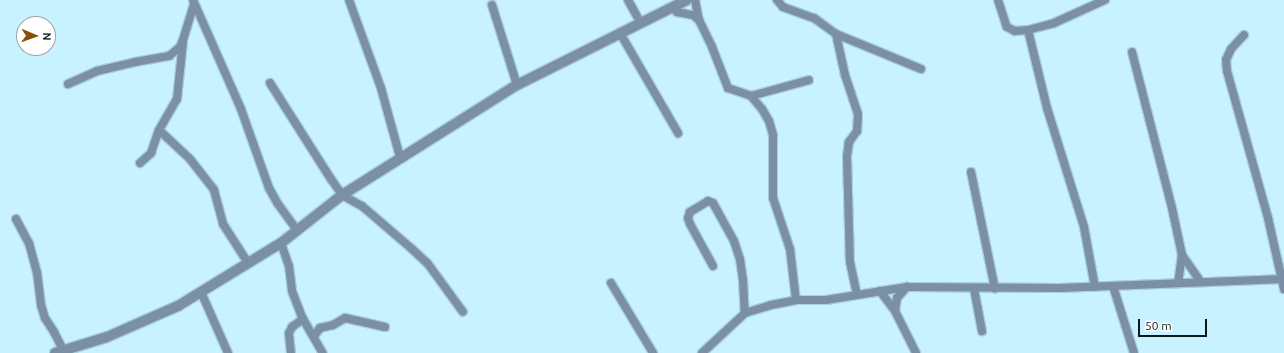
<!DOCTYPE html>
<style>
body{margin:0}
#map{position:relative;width:1284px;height:353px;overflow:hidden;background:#c8f2ff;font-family:Ubuntu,sans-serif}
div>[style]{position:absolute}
.roads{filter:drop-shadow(1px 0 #a9cfdb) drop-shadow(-1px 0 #a9cfdb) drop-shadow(0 1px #a9cfdb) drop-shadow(0 -1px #a9cfdb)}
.minor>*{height:8px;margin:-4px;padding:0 4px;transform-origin:4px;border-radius:4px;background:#7b90a6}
.tertiary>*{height:10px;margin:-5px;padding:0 5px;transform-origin:5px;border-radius:5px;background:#7b90a6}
span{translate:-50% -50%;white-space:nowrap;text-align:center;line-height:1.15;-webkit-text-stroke:3px #fff;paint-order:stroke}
.north{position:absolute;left:16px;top:16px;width:40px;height:40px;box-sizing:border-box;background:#fff;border:1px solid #9ca3a4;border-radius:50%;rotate:92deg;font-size:11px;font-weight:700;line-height:16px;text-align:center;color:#08181c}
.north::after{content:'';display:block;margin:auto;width:14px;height:18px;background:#8b4e0f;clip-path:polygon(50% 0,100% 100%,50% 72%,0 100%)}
.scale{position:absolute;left:1138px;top:319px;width:69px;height:18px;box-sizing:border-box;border:2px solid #08181c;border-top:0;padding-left:5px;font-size:12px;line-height:14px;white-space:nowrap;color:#08181c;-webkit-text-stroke:3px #fff;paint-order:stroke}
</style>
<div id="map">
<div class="roads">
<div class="minor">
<div style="left:193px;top:0;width:119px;rotate:66.2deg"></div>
<div style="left:241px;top:109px;width:84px;rotate:70.5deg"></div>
<div style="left:269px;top:188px;width:18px;rotate:61deg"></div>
<div style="left:278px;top:204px;width:31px;rotate:54deg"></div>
<div style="left:349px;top:0;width:94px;rotate:70deg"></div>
<div style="left:381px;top:88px;width:72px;rotate:74.6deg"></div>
<div style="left:628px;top:0;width:26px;rotate:61deg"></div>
<div style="left:695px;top:0;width:20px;rotate:79deg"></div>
<div style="left:699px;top:20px;width:30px;rotate:64deg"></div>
<div style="left:712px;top:47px;width:44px;rotate:68.7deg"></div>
<div style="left:728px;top:88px;width:24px;rotate:19deg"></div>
<div style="left:751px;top:96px;width:60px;rotate:-15.4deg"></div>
<div style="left:777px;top:0;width:9px;rotate:49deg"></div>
<div style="left:783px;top:7px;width:33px;rotate:20deg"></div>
<div style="left:814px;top:18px;width:27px;rotate:36deg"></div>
<div style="left:836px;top:34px;width:92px;rotate:22.4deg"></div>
<div style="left:998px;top:0;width:28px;rotate:72deg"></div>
<div style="left:1007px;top:27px;width:9px;rotate:27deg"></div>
<div style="left:1015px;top:31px;width:13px;rotate:-4deg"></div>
<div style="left:1028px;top:30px;width:27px;rotate:-15deg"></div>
<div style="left:1054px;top:23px;width:56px;rotate:-24.3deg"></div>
<div style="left:492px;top:5px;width:84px;rotate:72.6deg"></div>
<div style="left:673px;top:8px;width:6px;rotate:45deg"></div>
<div style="left:677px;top:12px;width:16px;rotate:11deg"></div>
<div style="left:693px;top:15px;width:8px;rotate:40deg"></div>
<div style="left:1028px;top:30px;width:80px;rotate:76.3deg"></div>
<div style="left:1047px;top:108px;width:125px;rotate:72.7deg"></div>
<div style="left:1084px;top:227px;width:61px;rotate:79.6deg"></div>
<div style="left:620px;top:33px;width:116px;rotate:59.9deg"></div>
<div style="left:836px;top:34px;width:42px;rotate:77.6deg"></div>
<div style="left:845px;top:75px;width:41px;rotate:71.6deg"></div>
<div style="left:858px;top:114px;width:17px;rotate:93deg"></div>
<div style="left:857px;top:131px;width:14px;rotate:126deg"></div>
<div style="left:849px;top:142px;width:15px;rotate:98deg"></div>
<div style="left:847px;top:157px;width:105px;rotate:88.4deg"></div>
<div style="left:850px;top:262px;width:33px;rotate:78deg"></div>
<div style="left:1244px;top:35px;width:19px;rotate:133deg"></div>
<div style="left:1231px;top:49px;width:12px;rotate:114deg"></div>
<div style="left:1226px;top:60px;width:11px;rotate:85deg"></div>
<div style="left:1227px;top:71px;width:153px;rotate:74.4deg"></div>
<div style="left:1268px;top:218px;width:73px;rotate:77.3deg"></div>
<div style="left:1132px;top:52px;width:161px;rotate:75.6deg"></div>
<div style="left:1172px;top:208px;width:48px;rotate:78deg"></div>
<div style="left:1182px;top:255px;width:28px;rotate:98deg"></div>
<div style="left:270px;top:83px;width:114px;rotate:57.6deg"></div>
<div style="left:331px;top:179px;width:19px;rotate:55deg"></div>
<div style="left:342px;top:195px;width:23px;rotate:29deg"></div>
<div style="left:362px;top:206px;width:66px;rotate:40.7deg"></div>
<div style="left:412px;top:249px;width:22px;rotate:43deg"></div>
<div style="left:428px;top:264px;width:59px;rotate:53.9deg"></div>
<div style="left:68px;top:84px;width:32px;rotate:-24deg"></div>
<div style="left:97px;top:71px;width:39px;rotate:-13deg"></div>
<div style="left:135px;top:62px;width:35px;rotate:-10deg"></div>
<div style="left:169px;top:56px;width:14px;rotate:-39deg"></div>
<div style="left:180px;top:47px;width:8px;rotate:-67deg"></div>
<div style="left:183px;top:40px;width:38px;rotate:-73deg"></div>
<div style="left:751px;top:96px;width:17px;rotate:50deg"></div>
<div style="left:762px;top:109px;width:14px;rotate:60deg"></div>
<div style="left:769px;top:121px;width:15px;rotate:74deg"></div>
<div style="left:773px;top:135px;width:63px;rotate:90deg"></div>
<div style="left:773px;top:198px;width:54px;rotate:71.6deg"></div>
<div style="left:790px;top:249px;width:51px;rotate:83.3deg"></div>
<div style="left:159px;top:130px;width:42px;rotate:43.1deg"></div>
<div style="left:190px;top:159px;width:39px;rotate:52deg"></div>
<div style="left:214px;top:190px;width:35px;rotate:75deg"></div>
<div style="left:223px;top:224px;width:46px;rotate:57.3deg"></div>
<div style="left:140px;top:163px;width:15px;rotate:-42deg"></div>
<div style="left:151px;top:153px;width:24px;rotate:-71deg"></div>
<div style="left:159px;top:130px;width:36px;rotate:-60deg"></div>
<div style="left:177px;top:99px;width:57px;rotate:-84deg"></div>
<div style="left:971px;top:172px;width:119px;rotate:78.4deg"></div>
<div style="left:16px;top:219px;width:27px;rotate:62deg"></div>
<div style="left:29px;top:243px;width:30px;rotate:75deg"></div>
<div style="left:37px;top:272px;width:33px;rotate:83deg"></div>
<div style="left:41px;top:305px;width:14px;rotate:73deg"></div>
<div style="left:45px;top:318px;width:17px;rotate:57deg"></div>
<div style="left:54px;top:332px;width:20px;rotate:63deg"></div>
<div style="left:281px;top:243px;width:24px;rotate:71deg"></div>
<div style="left:289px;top:266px;width:25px;rotate:83deg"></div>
<div style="left:292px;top:291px;width:30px;rotate:69deg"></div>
<div style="left:303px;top:319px;width:39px;rotate:60deg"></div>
<div style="left:1182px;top:255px;width:33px;rotate:55deg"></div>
<div style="left:713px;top:266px;width:48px;rotate:-118.7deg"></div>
<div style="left:690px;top:224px;width:6px;rotate:-108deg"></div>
<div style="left:688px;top:218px;width:6px;rotate:-72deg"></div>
<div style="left:690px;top:212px;width:21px;rotate:-31deg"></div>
<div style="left:708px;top:201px;width:5px;rotate:22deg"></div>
<div style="left:713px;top:203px;width:43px;rotate:61.1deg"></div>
<div style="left:734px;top:241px;width:19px;rotate:72deg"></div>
<div style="left:740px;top:259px;width:21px;rotate:82deg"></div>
<div style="left:743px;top:280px;width:33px;rotate:87deg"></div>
<div style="left:611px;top:283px;width:82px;rotate:59deg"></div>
<div style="left:1113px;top:286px;width:70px;rotate:72.6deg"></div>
<div style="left:974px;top:289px;width:43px;rotate:79.2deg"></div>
<div style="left:880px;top:291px;width:25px;rotate:53deg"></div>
<div style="left:895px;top:311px;width:47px;rotate:63.4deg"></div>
<div style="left:201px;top:292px;width:67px;rotate:66.1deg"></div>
<div style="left:895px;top:311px;width:13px;rotate:-81deg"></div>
<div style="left:897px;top:298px;width:15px;rotate:-48deg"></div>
<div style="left:314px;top:336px;width:10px;rotate:-53deg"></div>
<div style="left:320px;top:328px;width:13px;rotate:-13deg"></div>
<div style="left:333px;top:325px;width:14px;rotate:-30deg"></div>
<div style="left:345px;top:318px;width:41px;rotate:12.7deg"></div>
<div style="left:291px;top:353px;width:20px;rotate:-96deg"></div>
<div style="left:289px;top:333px;width:7px;rotate:-63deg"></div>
<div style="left:292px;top:327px;width:14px;rotate:-36deg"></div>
<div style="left:702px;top:353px;width:59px;rotate:-42.9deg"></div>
<div style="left:745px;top:313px;width:27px;rotate:-17deg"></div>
<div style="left:771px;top:305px;width:25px;rotate:-11deg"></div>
<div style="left:796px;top:300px;width:30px"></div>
<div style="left:826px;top:300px;width:82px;rotate:-9.1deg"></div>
<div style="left:907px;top:287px;width:153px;rotate:0.4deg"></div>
<div style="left:1060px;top:288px;width:224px;rotate:-2.3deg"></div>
</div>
<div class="tertiary">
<div style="left:55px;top:353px;width:54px;rotate:-17.1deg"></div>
<div style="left:107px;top:337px;width:77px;rotate:-23.6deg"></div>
<div style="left:178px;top:306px;width:121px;rotate:-31.5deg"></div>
<div style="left:281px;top:243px;width:78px;rotate:-38.2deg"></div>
<div style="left:342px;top:195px;width:207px;rotate:-32.2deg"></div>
<div style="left:517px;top:85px;width:190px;rotate:-26.6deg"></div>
</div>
</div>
<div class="north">N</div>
<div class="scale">50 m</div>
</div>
